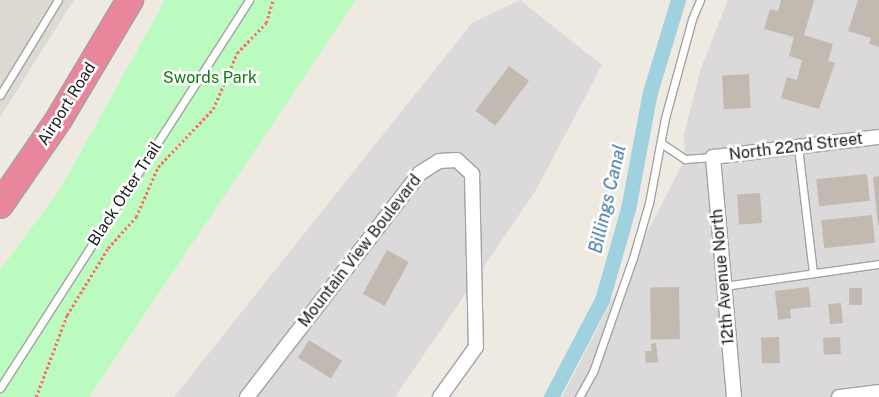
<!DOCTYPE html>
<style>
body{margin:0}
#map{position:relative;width:879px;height:397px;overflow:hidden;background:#eeeae2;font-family:"Public Sans",sans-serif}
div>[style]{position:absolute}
.residential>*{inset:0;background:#dbd9d9}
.airport>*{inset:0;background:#dcdad3}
.park>*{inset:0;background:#bcfbc0}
.canal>*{height:15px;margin:-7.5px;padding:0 7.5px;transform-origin:7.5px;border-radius:7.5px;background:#a0d1de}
.building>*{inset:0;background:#c2b9b1;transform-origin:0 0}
.path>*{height:2.5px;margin-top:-1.25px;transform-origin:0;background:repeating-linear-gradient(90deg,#fe6f63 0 2.5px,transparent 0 5px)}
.roads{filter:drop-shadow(1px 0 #a3a3a3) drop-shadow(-1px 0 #a3a3a3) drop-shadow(0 1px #a3a3a3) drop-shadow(0 -1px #a3a3a3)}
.lane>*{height:7px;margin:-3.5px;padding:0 3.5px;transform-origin:3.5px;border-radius:3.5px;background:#fff}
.street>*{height:14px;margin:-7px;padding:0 7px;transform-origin:7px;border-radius:7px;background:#fff}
.highway>*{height:26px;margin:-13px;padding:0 13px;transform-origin:13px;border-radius:13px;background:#e9869b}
span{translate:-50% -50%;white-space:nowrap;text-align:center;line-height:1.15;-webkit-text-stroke:5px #fff;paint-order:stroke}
.park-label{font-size:16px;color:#087d0f}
.street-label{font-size:16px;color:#1c1c1c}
.water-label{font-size:18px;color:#4378a6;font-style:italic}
</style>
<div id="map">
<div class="residential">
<div style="clip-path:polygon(520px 0,602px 65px,536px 190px,395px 397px,174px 397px,472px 23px)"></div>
<div style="clip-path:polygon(728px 0,879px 0,879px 397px,562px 397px,685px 159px,684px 135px,701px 68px)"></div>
</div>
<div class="airport">
<div style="clip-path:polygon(0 0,74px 0,0 117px)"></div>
</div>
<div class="park">
<div style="clip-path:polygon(165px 0,356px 0,89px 397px,0 397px,0 270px,59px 191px)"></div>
</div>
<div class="canal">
<div style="left:551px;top:397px;width:110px;rotate:-62.3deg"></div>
<div style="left:602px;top:300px;width:95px;rotate:-74.1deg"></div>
<div style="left:628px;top:209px;width:119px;rotate:-79.4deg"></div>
<div style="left:650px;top:92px;width:96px;rotate:-73.1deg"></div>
</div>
<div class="building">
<div style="clip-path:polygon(781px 0,814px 0,804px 35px,833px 44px,828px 61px,835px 63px,819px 109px,781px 98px,787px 77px,797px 80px,802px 60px,789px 56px,794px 37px,764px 29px,770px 9px,778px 11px)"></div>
<div style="clip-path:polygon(858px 0,879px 0,879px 47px,869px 44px,871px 38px,848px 31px)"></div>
<div style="left:509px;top:66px;width:25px;height:56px;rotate:37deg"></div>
<div style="left:749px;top:74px;width:34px;height:27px;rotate:87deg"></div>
<div style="left:867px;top:174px;width:27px;height:51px;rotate:84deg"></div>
<div style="clip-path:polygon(879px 176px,879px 225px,878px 225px,873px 177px)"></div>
<div style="left:760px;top:193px;width:30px;height:23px;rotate:86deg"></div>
<div style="left:872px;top:215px;width:28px;height:51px;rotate:84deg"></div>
<div style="left:387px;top:250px;width:25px;height:50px;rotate:29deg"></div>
<div style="left:679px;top:287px;width:52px;height:29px;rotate:89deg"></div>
<div style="clip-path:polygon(809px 287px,811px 307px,790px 309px,791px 318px,778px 320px,775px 291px)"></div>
<div style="left:849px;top:288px;width:13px;height:17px"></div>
<div style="left:841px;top:303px;width:20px;height:13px;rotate:84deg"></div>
<div style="left:779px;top:337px;width:26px;height:18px;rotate:88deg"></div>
<div style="left:840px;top:337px;width:17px;height:17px;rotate:87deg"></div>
<div style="left:309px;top:340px;width:39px;height:21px;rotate:32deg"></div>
<div style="clip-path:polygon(656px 343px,658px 362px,646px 363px,645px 351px,652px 351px,651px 344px)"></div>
</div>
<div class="path">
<div style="left:36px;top:397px;width:88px;rotate:-69.3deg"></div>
<div style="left:67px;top:315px;width:79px;rotate:-58.5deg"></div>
<div style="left:108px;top:248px;width:42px;rotate:-47.9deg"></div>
<div style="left:136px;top:217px;width:55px;rotate:-66.3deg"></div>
<div style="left:158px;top:167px;width:80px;rotate:-46.5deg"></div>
<div style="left:213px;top:109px;width:61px;rotate:-66.8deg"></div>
<div style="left:237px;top:53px;width:42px;rotate:-46deg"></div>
<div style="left:266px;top:23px;width:24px;rotate:-73deg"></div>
</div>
<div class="roads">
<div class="lane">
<div style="left:0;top:95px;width:111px;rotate:-58.6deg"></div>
<div style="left:661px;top:143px;width:29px;rotate:34deg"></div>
<div style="left:685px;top:159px;width:28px;rotate:-4deg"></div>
<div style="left:798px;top:147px;width:127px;rotate:83.2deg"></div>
<div style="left:724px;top:286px;width:157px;rotate:-8.1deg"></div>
<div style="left:0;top:388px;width:461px;rotate:-57.3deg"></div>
<div style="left:579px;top:397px;width:29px;rotate:-61deg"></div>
<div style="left:593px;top:372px;width:121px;rotate:-70.7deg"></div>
<div style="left:633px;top:258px;width:57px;rotate:-73.8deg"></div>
<div style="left:649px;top:203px;width:86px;rotate:-79.3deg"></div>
<div style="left:665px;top:118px;width:103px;rotate:-74.7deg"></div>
<div style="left:692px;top:19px;width:21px;rotate:-67deg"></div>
</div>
<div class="street">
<div style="left:247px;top:397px;width:283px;rotate:-52.3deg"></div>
<div style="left:420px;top:173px;width:22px;rotate:-32deg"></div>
<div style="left:439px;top:161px;width:18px;rotate:-3deg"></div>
<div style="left:457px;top:160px;width:21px;rotate:43deg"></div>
<div style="left:472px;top:174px;width:173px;rotate:88.7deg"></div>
<div style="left:476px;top:347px;width:62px;rotate:125.8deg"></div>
<div style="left:734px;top:397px;width:241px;rotate:-95deg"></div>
<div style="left:713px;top:157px;width:167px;rotate:-6.9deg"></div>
<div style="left:839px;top:397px;width:40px;rotate:-7.1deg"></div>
</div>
<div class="highway">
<div style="left:0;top:205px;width:104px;rotate:-55.5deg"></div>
<div style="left:59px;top:119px;width:139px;rotate:-59.2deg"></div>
</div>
</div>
<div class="park-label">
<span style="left:210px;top:78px">Swords Park</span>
</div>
<div class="street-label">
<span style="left:67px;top:104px;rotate:-58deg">Airport Road</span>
<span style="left:796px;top:147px;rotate:-7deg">North 22nd Street</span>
<span style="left:125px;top:194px;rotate:-57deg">Black Otter Trail</span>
<span style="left:360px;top:251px;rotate:-52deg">Mountain View Boulevard</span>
<span style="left:723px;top:277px;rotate:-95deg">12th Avenue North</span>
</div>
<div class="water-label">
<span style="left:608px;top:199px;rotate:-77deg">Billings Canal</span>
</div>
</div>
